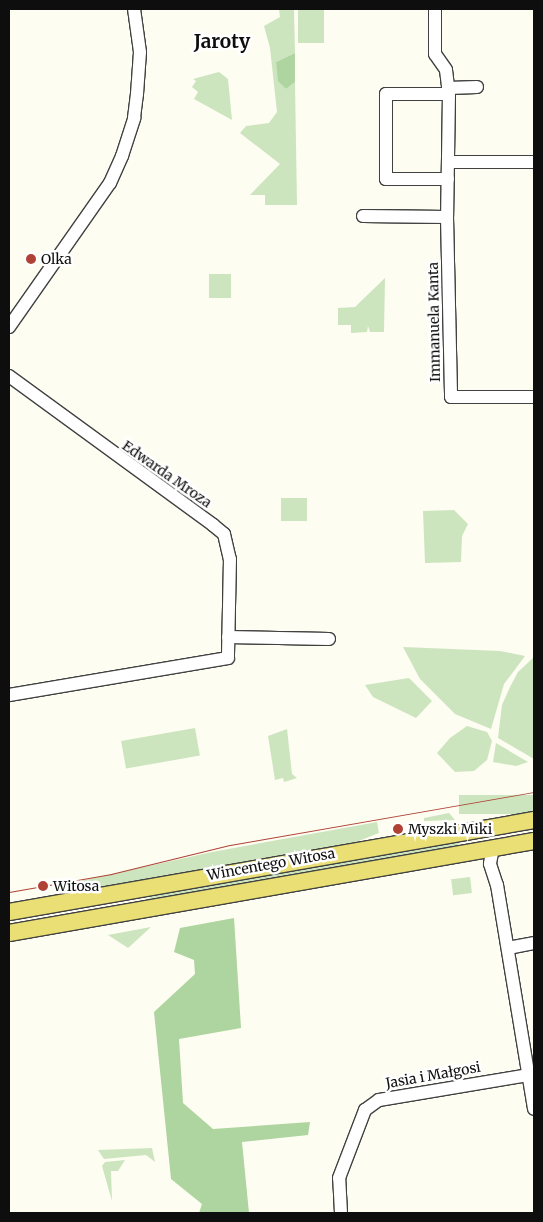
<!DOCTYPE html>
<meta charset="utf-8">
<style>
body{margin:0}
#map{position:relative;width:543px;height:1222px;overflow:hidden;background:#fdfdf1;font-family:Merriweather,serif}
div>[style]{position:absolute}
.green>*{inset:0;background:#cce5be;transform-origin:0 0}
.forest>*{inset:0;background:#aed49f}
.roads{filter:drop-shadow(1px 0 #414141) drop-shadow(-1px 0 #414141) drop-shadow(0 1px #414141) drop-shadow(0 -1px #414141)}
.minor>*{height:12px;margin:-6px;padding:0 6px;transform-origin:6px;border-radius:6px;background:#fff}
.major>*{height:16px;margin:-8px;padding:0 8px;transform-origin:8px;border-radius:8px;background:#e9df75}
.tram>*{height:1px;margin:-0.5px;padding:0 0.5px;transform-origin:0.5px;border-radius:0.5px;background:#af4235}
.dots>*{width:14px;height:14px;translate:-50% -50%;box-sizing:border-box;border:2px solid #fff;border-radius:50%}
span{translate:-50% -50%;white-space:nowrap;text-align:center;line-height:1.15;-webkit-text-stroke:5px #fff;paint-order:stroke}
.poi-label{font-size:14px;color:#0e0e0e}
.left{translate:0 -50%;text-align:left}
.street-label{font-size:14px;color:#0e0e0e}
.district-label{font-size:19px;color:#0e0e0e;font-weight:700}
.frame{position:absolute;inset:0;border:10px solid #0e0e0e;pointer-events:none}
</style>
<div id="map">
<div class="green">
<div style="clip-path:polygon(279px 9px,294px 9px,295px 53px,276px 62px,279px 81px,286px 89px,295px 82px,297px 205px,265px 205px,265px 195px,250px 195px,280px 164px,240px 133px,246px 126px,269px 123px,277px 112px,270px 48px,264px 26px,280px 17px)"></div>
<div style="left:298px;top:9px;width:26px;height:34px"></div>
<div style="clip-path:polygon(219px 72px,228px 79px,232px 120px,194px 99px,198px 92px,192px 87px,196px 81px,193px 79px)"></div>
<div style="left:209px;top:274px;width:22px;height:24px"></div>
<div style="clip-path:polygon(385px 278px,384px 332px,370px 332px,368px 326px,367px 332px,351px 333px,351px 325px,338px 325px,338px 308px,355px 307px)"></div>
<div style="left:281px;top:498px;width:26px;height:23px"></div>
<div style="clip-path:polygon(454px 510px,468px 524px,462px 536px,461px 562px,425px 563px,423px 511px)"></div>
<div style="clip-path:polygon(403px 647px,500px 651px,525px 656px,504px 684px,491px 729px,455px 714px,420px 679px)"></div>
<div style="clip-path:polygon(534px 657px,534px 759px,498px 738px,502px 705px,510px 687px,518px 672px)"></div>
<div style="clip-path:polygon(409px 678px,432px 701px,416px 718px,373px 697px,365px 685px)"></div>
<div style="clip-path:polygon(467px 726px,487px 732px,492px 741px,487px 760px,474px 771px,455px 772px,437px 753px,450px 738px)"></div>
<div style="left:195px;top:728px;width:28px;height:75px;rotate:80deg"></div>
<div style="clip-path:polygon(287px 729px,292px 774px,297px 778px,284px 782px,283px 778px,275px 780px,268px 736px)"></div>
<div style="clip-path:polygon(496px 743px,528px 762px,516px 766px,493px 762px)"></div>
<div style="left:534px;top:795px;width:19px;height:75px;rotate:90deg"></div>
<div style="clip-path:polygon(449px 813px,455px 820px,424px 821px,424px 818px)"></div>
<div style="clip-path:polygon(377px 822px,379px 833px,356px 842px,86px 891px,58px 892px,58px 886px,212px 852px)"></div>
<div style="clip-path:polygon(458px 839px,459px 846px,149px 900px,148px 898px,180px 889px)"></div>
<div style="left:470px;top:877px;width:16px;height:19px;rotate:83deg"></div>
<div style="clip-path:polygon(151px 927px,128px 948px,108px 935px)"></div>
<div style="clip-path:polygon(152px 1148px,155px 1162px,146px 1155px,104px 1159px,98px 1150px)"></div>
<div style="clip-path:polygon(125px 1160px,118px 1171px,111px 1171px,112px 1201px,102px 1166px,105px 1162px)"></div>
</div>
<div class="forest">
<div style="clip-path:polygon(295px 53px,295px 82px,286px 89px,278px 81px,276px 62px)"></div>
<div style="clip-path:polygon(234px 918px,241px 1028px,179px 1039px,183px 1103px,213px 1129px,310px 1122px,308px 1135px,242px 1142px,249px 1213px,199px 1213px,202px 1204px,171px 1179px,154px 1012px,195px 974px,194px 960px,174px 952px,180px 928px)"></div>
</div>
<div class="roads">
<div class="minor">
<div style="left:435px;top:9px;width:45px;rotate:90deg"></div>
<div style="left:435px;top:54px;width:19px;rotate:55deg"></div>
<div style="left:446px;top:70px;width:24px;rotate:83deg"></div>
<div style="left:449px;top:94px;width:123px;rotate:90.9deg"></div>
<div style="left:447px;top:217px;width:180px;rotate:88.7deg"></div>
<div style="left:451px;top:397px;width:83px"></div>
<div style="left:448px;top:88px;width:29px;rotate:-2deg"></div>
<div style="left:449px;top:162px;width:85px"></div>
<div style="left:448px;top:179px;width:62px;rotate:180deg"></div>
<div style="left:386px;top:179px;width:85px;rotate:-90deg"></div>
<div style="left:386px;top:94px;width:63px"></div>
<div style="left:363px;top:216px;width:84px;rotate:0.7deg"></div>
<div style="left:9px;top:327px;width:176px;rotate:-55deg"></div>
<div style="left:110px;top:183px;width:30px;rotate:-66deg"></div>
<div style="left:122px;top:156px;width:40px;rotate:-72deg"></div>
<div style="left:134px;top:118px;width:24px;rotate:-83deg"></div>
<div style="left:137px;top:94px;width:42px;rotate:-85.9deg"></div>
<div style="left:140px;top:52px;width:43px;rotate:-97.9deg"></div>
<div style="left:9px;top:376px;width:253px;rotate:36.1deg"></div>
<div style="left:213px;top:525px;width:14px;rotate:39deg"></div>
<div style="left:224px;top:534px;width:26px;rotate:77deg"></div>
<div style="left:230px;top:559px;width:99px;rotate:91.2deg"></div>
<div style="left:228px;top:658px;width:222px;rotate:170.4deg"></div>
<div style="left:228px;top:637px;width:101px;rotate:1.1deg"></div>
<div style="left:493px;top:848px;width:16px;rotate:101deg"></div>
<div style="left:490px;top:864px;width:22px;rotate:72deg"></div>
<div style="left:497px;top:885px;width:227px;rotate:80.6deg"></div>
<div style="left:508px;top:948px;width:26px;rotate:-11deg"></div>
<div style="left:341px;top:1213px;width:35px;rotate:-93deg"></div>
<div style="left:339px;top:1178px;width:73px;rotate:-69.1deg"></div>
<div style="left:365px;top:1110px;width:17px;rotate:-36deg"></div>
<div style="left:379px;top:1100px;width:157px;rotate:-9.5deg"></div>
</div>
<div class="major">
<div style="left:9px;top:912px;width:533px;rotate:-9.94deg"></div>
<div style="left:9px;top:933px;width:533px;rotate:-9.94deg"></div>
</div>
</div>
<div class="tram">
<div style="left:9px;top:892px;width:104px;rotate:-10deg"></div>
<div style="left:111px;top:874px;width:122px;rotate:-13.7deg"></div>
<div style="left:230px;top:845px;width:309px;rotate:-9.9deg"></div>
</div>
<div class="dots">
<div style="left:31px;top:259px;background:#af4235"></div>
<div style="left:398px;top:829px;background:#af4235"></div>
<div style="left:43px;top:886px;background:#af4235"></div>
</div>
<div class="poi-label">
<span class="left" style="left:41px;top:259px">Olka</span>
<span class="left" style="left:408px;top:829px">Myszki Miki</span>
<span class="left" style="left:53px;top:886px">Witosa</span>
</div>
<div class="street-label">
<span style="left:434px;top:322px;rotate:-91deg">Immanuela Kanta</span>
<span style="left:167px;top:474px;rotate:35deg">Edwarda Mroza</span>
<span style="left:271px;top:864px;rotate:-10deg">Wincentego Witosa</span>
<span style="left:433px;top:1075px;rotate:-10deg">Jasia i Małgosi</span>
</div>
<div class="district-label">
<span style="left:222px;top:42px">Jaroty</span>
</div>
<div class="frame"></div>
</div>
